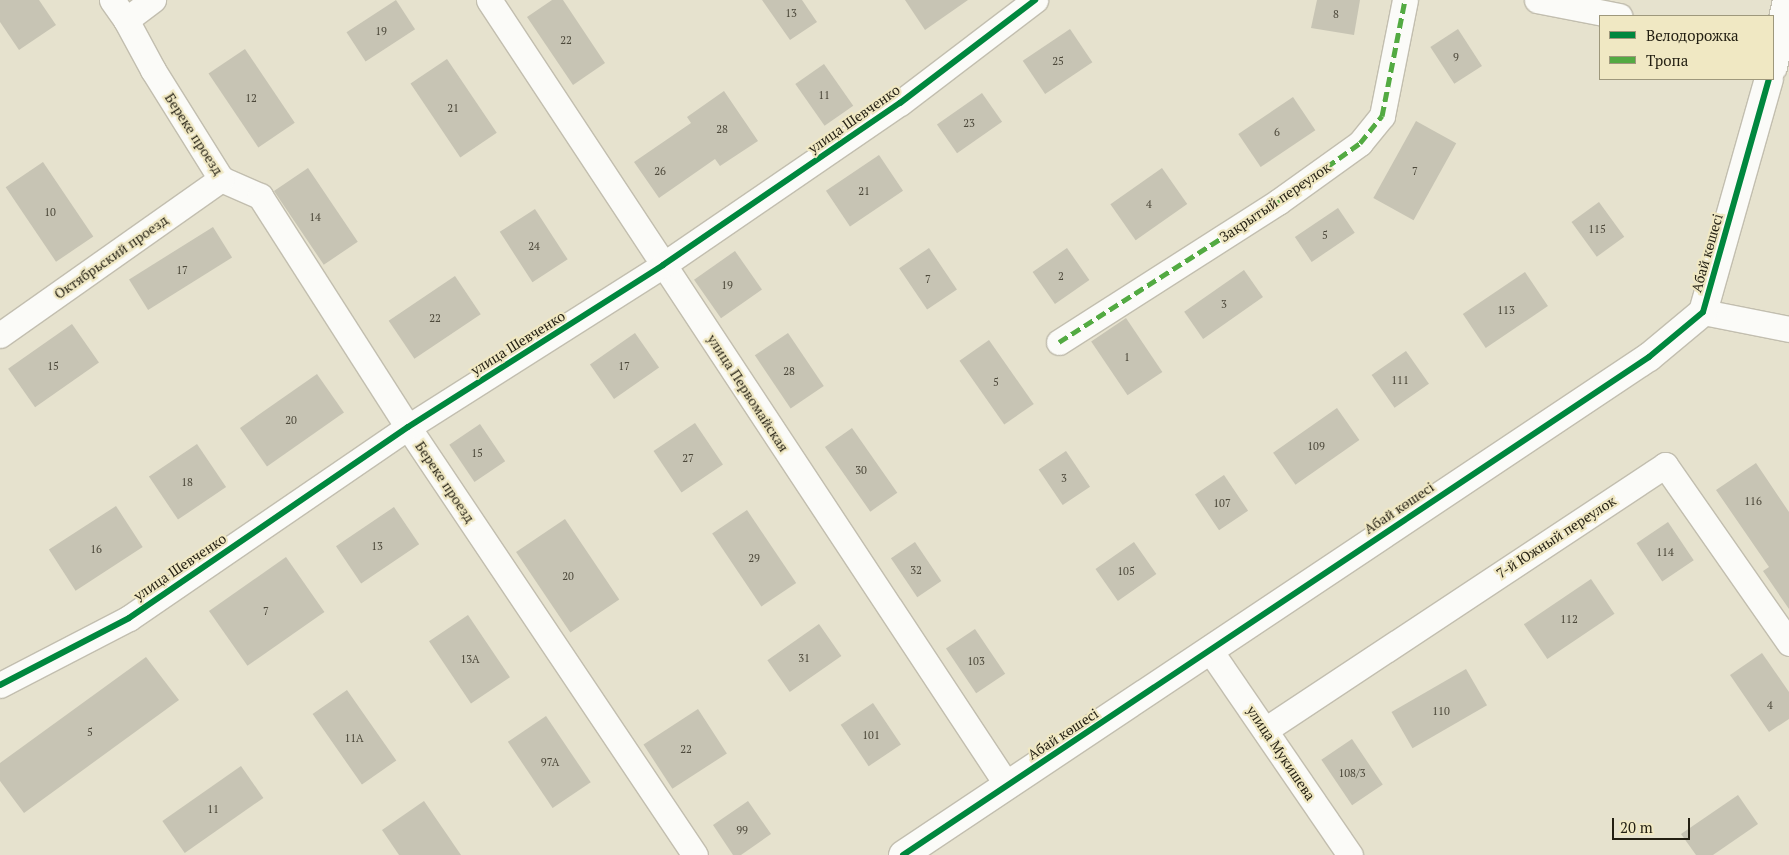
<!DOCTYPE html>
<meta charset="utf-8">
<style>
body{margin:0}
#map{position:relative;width:1789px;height:855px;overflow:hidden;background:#e6e2ce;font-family:"PT Serif",serif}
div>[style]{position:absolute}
.building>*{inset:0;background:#c7c4b4;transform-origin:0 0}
.roads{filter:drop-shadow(1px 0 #c2beaf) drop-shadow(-1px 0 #c2beaf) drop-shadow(0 1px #c2beaf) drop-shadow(0 -1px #c2beaf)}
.minor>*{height:25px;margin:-12.5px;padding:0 12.5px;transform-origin:12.5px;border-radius:12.5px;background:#fbfbf8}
.tertiary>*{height:28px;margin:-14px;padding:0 14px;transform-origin:14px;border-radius:14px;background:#fbfbf8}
.quiet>*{height:5px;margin-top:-2.5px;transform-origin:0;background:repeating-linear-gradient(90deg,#53aa42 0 10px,transparent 0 15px)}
.cycleway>*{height:6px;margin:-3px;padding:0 3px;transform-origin:3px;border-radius:3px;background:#00873e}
span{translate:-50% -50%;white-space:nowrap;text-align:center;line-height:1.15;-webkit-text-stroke:4.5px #f0e8c3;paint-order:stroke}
.number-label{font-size:11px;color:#4c483a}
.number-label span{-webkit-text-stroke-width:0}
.street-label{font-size:14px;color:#231f12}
.legend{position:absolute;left:1599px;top:15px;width:175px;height:65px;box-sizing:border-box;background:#f0e8c3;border:1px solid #9e987c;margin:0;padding:6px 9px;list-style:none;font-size:15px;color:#231f12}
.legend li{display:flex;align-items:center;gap:10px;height:25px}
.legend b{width:25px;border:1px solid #9e987c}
.scale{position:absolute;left:1612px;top:818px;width:78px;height:22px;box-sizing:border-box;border:2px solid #231f12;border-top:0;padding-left:6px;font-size:15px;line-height:18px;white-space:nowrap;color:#231f12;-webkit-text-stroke:4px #f0e8c3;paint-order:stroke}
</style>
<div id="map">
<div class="building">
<div style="clip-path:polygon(0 0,39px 0,56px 25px,19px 50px,0 22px)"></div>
<div style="left:396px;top:0;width:35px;height:59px;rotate:57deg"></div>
<div style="clip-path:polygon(552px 0,563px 0,605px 63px,573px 85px,527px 17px)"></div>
<div style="clip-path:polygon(762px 0,802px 0,817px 22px,790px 40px)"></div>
<div style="clip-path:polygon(905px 0,968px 0,925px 30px)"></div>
<div style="clip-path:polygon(1317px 0,1360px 0,1354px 35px,1311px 28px)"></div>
<div style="left:1070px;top:29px;width:40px;height:57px;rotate:56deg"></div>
<div style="left:1458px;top:29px;width:44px;height:33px;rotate:57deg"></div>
<div style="left:245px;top:49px;width:89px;height:44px;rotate:56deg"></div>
<div style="left:447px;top:59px;width:89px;height:44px;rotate:56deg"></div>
<div style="left:824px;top:64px;width:51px;height:35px;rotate:55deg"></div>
<div style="clip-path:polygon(724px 91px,758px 141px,720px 166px,715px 159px,659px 198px,634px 162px,691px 123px,687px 117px)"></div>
<div style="left:982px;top:93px;width:35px;height:55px;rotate:55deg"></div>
<div style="left:1293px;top:97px;width:40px;height:66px;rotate:56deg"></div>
<div style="left:1416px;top:121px;width:46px;height:88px;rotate:29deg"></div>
<div style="left:879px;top:155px;width:43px;height:64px;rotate:56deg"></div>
<div style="left:43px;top:162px;width:90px;height:45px;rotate:56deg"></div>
<div style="left:308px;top:168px;width:89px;height:41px;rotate:56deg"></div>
<div style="left:1162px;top:168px;width:44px;height:63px;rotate:55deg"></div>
<div style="left:1599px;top:202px;width:43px;height:34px;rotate:54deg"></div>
<div style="left:1338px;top:208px;width:30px;height:52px;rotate:56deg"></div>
<div style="left:535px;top:209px;width:60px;height:42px;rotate:57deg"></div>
<div style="left:213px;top:227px;width:36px;height:99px;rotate:58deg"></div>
<div style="left:929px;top:248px;width:50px;height:36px;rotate:56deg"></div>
<div style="left:1067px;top:248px;width:39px;height:42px;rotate:55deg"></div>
<div style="left:735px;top:251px;width:47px;height:50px;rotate:55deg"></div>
<div style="left:1244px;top:270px;width:33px;height:73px;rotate:55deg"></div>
<div style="left:1525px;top:272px;width:41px;height:75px;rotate:56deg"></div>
<div style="left:455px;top:276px;width:46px;height:80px;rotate:56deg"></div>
<div style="left:1126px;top:318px;width:65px;height:42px;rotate:56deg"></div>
<div style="left:72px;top:324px;width:47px;height:78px;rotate:55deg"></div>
<div style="left:635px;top:333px;width:42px;height:55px;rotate:55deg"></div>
<div style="left:788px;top:333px;width:64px;height:40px;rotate:56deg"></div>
<div style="left:989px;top:340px;width:78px;height:36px;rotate:55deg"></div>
<div style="left:1406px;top:351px;width:40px;height:42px;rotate:55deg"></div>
<div style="left:317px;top:374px;width:47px;height:94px;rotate:55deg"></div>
<div style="left:1337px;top:408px;width:39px;height:78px;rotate:55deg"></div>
<div style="left:695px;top:423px;width:50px;height:50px;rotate:56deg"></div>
<div style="left:480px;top:424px;width:45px;height:37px;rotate:56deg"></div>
<div style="left:852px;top:428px;width:79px;height:33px;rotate:55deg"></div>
<div style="left:197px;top:444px;width:52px;height:58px;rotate:56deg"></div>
<div style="left:1066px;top:451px;width:43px;height:33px;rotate:56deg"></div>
<div style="clip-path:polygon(1756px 463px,1789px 512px,1789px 609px,1763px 571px,1769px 567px,1716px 490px)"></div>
<div style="left:1224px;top:475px;width:43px;height:35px;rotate:56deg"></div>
<div style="left:116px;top:506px;width:49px;height:80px;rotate:57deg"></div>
<div style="left:394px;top:507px;width:45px;height:70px;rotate:56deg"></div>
<div style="left:747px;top:510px;width:88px;height:42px;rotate:56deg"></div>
<div style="left:565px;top:519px;width:97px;height:59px;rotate:56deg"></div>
<div style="left:1668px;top:522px;width:46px;height:38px;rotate:56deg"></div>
<div style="left:915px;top:542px;width:47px;height:29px;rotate:56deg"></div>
<div style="left:1134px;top:542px;width:39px;height:47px;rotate:55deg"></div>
<div style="left:286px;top:557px;width:67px;height:94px;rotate:55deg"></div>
<div style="left:1591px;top:579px;width:42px;height:81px;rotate:56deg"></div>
<div style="left:468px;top:615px;width:75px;height:47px;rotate:56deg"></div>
<div style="left:819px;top:624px;width:39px;height:63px;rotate:55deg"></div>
<div style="left:975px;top:629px;width:54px;height:35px;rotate:56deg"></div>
<div style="clip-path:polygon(1762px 653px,1789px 692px,1789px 719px,1769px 732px,1730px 675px)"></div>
<div style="clip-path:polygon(146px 657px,179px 700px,24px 813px,0 781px,0 763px)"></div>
<div style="left:1466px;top:669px;width:42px;height:86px;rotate:60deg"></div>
<div style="left:347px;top:690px;width:86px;height:42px;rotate:55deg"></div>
<div style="left:873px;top:703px;width:50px;height:39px;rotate:56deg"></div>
<div style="left:698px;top:709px;width:53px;height:65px;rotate:57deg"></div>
<div style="left:546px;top:716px;width:80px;height:46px;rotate:56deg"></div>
<div style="left:1352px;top:739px;width:55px;height:37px;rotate:56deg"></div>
<div style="left:241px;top:766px;width:39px;height:96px;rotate:55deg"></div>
<div style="clip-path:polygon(1738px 795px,1758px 824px,1713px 855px,1696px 855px,1681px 834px)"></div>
<div style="clip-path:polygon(424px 801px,461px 855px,399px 855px,382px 830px)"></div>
<div style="clip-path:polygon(748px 801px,771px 834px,741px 855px,733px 855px,713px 825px)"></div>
</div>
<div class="roads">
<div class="minor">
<div style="left:112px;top:0;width:24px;rotate:55deg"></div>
<div style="left:126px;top:20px;width:57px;rotate:61.6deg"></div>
<div style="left:153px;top:70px;width:128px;rotate:58deg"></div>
<div style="left:221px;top:179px;width:43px;rotate:23.6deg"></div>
<div style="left:260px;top:196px;width:274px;rotate:57.4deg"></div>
<div style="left:408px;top:427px;width:515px;rotate:56.16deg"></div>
<div style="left:489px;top:0;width:941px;rotate:56.58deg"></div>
<div style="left:1537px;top:0;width:84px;rotate:11deg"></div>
<div style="left:126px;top:20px;width:34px;rotate:-37deg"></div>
<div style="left:1703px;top:312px;width:88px;rotate:11.2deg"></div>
<div style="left:0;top:335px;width:271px;rotate:-35.2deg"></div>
<div style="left:1059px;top:342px;width:260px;rotate:-32.6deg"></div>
<div style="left:1278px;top:202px;width:101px;rotate:-35.7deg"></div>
<div style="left:1360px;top:143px;width:35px;rotate:-51deg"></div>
<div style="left:1382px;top:116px;width:118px;rotate:-78.8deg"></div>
<div style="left:1211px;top:652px;width:246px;rotate:55.6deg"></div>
<div style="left:0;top:685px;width:145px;rotate:-27.4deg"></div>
<div style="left:129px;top:618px;width:338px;rotate:-34.4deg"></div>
<div style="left:408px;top:427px;width:302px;rotate:-32.4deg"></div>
<div style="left:663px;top:265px;width:287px;rotate:-34.4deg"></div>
<div style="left:900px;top:103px;width:170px;rotate:-37.3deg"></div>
<div style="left:1265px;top:730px;width:480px;rotate:-33.5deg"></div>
<div style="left:1665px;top:465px;width:217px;rotate:55.1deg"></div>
</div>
<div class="tertiary">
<div style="left:1773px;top:67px;width:68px;rotate:-78.2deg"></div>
<div style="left:903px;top:855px;width:897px;rotate:-33.73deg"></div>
<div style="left:1649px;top:357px;width:70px;rotate:-39.8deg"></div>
<div style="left:1703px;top:312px;width:242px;rotate:-74.2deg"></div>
</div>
</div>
<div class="quiet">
<div style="left:1059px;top:342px;width:260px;rotate:-32.6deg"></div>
<div style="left:1278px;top:202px;width:101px;rotate:-35.7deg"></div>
<div style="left:1360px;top:143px;width:35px;rotate:-51deg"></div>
<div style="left:1382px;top:116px;width:118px;rotate:-78.8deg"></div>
</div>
<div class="cycleway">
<div style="left:0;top:685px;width:145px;rotate:-27.4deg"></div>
<div style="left:129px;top:618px;width:338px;rotate:-34.4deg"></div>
<div style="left:408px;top:427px;width:302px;rotate:-32.4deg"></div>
<div style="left:663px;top:265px;width:287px;rotate:-34.4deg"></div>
<div style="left:900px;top:103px;width:170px;rotate:-37.3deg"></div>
<div style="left:903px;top:855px;width:897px;rotate:-33.73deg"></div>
<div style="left:1649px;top:357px;width:70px;rotate:-39.8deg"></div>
<div style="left:1703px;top:312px;width:242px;rotate:-74.2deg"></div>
</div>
<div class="number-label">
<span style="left:791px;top:13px">13</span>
<span style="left:1336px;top:14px">8</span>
<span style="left:381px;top:31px">19</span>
<span style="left:566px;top:40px">22</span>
<span style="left:1456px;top:57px">9</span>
<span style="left:1058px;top:61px">25</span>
<span style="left:824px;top:95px">11</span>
<span style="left:251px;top:98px">12</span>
<span style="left:453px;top:108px">21</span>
<span style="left:969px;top:123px">23</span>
<span style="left:722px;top:129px">28</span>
<span style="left:1277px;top:132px">6</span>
<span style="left:660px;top:171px">26</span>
<span style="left:1415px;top:171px">7</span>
<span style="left:864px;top:191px">21</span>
<span style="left:1149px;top:204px">4</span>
<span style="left:50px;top:212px">10</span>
<span style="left:315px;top:217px">14</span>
<span style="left:1597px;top:229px">115</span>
<span style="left:1325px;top:235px">5</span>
<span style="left:534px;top:246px">24</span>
<span style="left:182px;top:270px">17</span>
<span style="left:1061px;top:276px">2</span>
<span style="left:928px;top:279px">7</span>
<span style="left:727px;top:285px">19</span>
<span style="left:1224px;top:304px">3</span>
<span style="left:1506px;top:310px">113</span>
<span style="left:435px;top:318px">22</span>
<span style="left:1127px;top:357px">1</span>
<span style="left:53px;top:366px">15</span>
<span style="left:624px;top:366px">17</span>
<span style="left:789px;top:371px">28</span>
<span style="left:1400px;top:380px">111</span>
<span style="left:996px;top:382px">5</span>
<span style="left:291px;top:420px">20</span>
<span style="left:1316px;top:446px">109</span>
<span style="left:477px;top:453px">15</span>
<span style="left:688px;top:458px">27</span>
<span style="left:861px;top:470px">30</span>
<span style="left:1064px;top:478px">3</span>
<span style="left:187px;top:482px">18</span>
<span style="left:1753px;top:501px">116</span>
<span style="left:1222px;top:503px">107</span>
<span style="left:377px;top:546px">13</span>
<span style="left:96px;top:549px">16</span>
<span style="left:1665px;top:552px">114</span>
<span style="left:754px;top:558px">29</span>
<span style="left:916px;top:570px">32</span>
<span style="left:1126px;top:571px">105</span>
<span style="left:568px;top:576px">20</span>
<span style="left:266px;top:611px">7</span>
<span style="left:1569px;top:619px">112</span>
<span style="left:804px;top:658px">31</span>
<span style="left:470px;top:659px">13А</span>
<span style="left:976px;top:661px">103</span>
<span style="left:1770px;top:705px">4</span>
<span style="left:1441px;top:711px">110</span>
<span style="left:90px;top:732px">5</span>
<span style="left:871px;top:735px">101</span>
<span style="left:354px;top:738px">11А</span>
<span style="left:686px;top:749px">22</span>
<span style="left:550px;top:762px">97А</span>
<span style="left:1352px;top:773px">108/3</span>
<span style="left:213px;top:809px">11</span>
<span style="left:742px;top:830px">99</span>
</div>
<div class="street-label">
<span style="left:854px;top:119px;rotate:-35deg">улица Шевченко</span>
<span style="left:194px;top:134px;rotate:57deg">Береке проезд</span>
<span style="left:1275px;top:202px;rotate:-34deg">Закрытый переулок</span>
<span style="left:1707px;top:253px;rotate:-74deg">Абай көшесі</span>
<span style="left:111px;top:257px;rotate:-35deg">Октябрьский проезд</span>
<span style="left:518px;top:343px;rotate:-32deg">улица Шевченко</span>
<span style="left:748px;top:393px;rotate:57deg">улица Первомайская</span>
<span style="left:445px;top:482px;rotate:56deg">Береке проезд</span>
<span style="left:1399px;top:508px;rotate:-34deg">Абай көшесі</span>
<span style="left:1556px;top:537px;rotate:-33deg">7-й Южный переулок</span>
<span style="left:180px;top:567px;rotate:-34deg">улица Шевченко</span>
<span style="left:1063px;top:734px;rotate:-33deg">Абай көшесі</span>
<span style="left:1281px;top:753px;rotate:56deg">улица Мукишева</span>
</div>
<ul class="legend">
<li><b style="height:6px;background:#00873e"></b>Велодорожка</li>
<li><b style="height:6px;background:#53aa42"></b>Тропа</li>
</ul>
<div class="scale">20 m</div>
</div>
